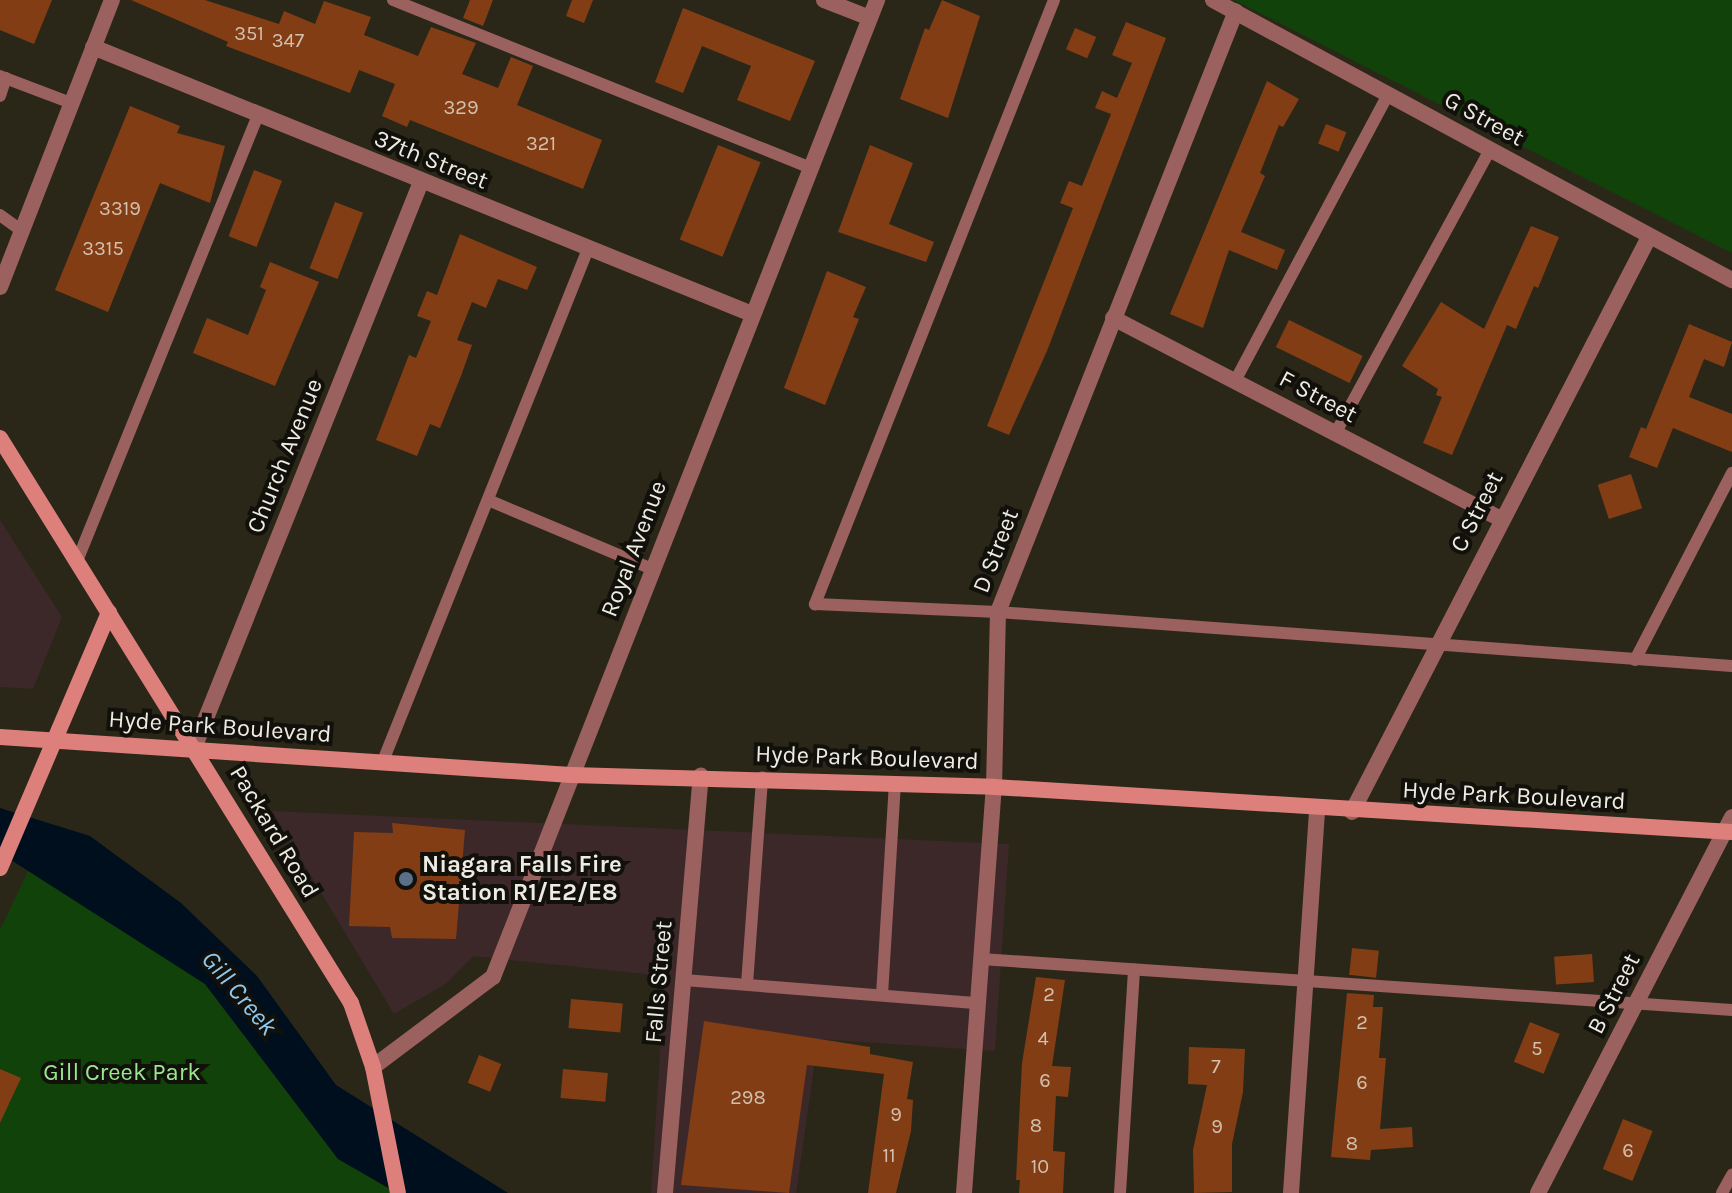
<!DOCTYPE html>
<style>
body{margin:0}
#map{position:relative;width:1732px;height:1193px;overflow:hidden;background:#2a2719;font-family:Karla,sans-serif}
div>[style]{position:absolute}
.commercial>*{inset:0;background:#3c2829}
.green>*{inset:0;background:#10420a}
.water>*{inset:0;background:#000f1e}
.building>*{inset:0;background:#833d14;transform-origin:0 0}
.lane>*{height:12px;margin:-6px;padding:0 6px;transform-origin:6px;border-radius:6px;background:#9b615e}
.street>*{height:16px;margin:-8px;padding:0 8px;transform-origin:8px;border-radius:8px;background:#9b615e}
.secondary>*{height:16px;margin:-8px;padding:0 8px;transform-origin:8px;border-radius:8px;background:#dd807c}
.dots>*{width:22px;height:22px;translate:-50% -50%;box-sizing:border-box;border:4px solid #11100a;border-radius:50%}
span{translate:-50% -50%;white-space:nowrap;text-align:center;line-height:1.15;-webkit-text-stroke:8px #11100a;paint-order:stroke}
.number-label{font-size:20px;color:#d2c0ae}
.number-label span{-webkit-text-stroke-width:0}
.street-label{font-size:24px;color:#edebe2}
.poi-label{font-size:24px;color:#edebe2;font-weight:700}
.left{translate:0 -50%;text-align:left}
.park-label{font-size:24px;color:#9ae790}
.water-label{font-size:26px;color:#8dc8f1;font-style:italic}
</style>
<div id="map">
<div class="commercial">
<div style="clip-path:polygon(0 520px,62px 617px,33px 689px,0 687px)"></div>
<div style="clip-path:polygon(272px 811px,1009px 844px,995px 1051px,818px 1039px,796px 1193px,651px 1193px,665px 976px,473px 956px,447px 983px,394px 1014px)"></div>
</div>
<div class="green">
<div style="clip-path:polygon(1234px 0,1732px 0,1732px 253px)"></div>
<div style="clip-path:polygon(29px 869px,205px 984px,338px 1159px,397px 1193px,0 1193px,0 930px)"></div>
</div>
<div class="water">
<div style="clip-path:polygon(0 808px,90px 836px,181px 903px,257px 976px,336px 1085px,508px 1193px,397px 1193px,338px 1159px,205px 984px,0 853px)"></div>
</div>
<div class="building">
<div style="clip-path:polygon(0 0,52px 0,34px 44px,0 30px)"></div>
<div style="clip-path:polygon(131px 0,205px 0,279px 24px,284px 11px,315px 24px,324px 1px,371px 17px,364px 35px,418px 56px,431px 27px,476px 43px,462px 74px,498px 88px,511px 57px,533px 66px,517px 105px,602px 140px,583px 189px,410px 120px,407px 127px,382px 116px,395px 84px,359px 70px,350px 93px,226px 46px,228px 42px)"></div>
<div style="clip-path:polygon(470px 0,493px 0,483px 26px,463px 18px)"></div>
<div style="clip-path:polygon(572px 0,593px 0,584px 23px,566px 16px)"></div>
<div style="clip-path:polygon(942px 0,980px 16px,948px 118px,900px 99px,925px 28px,929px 30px)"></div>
<div style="clip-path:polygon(683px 8px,815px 61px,790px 121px,737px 100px,751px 66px,702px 46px,683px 93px,655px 82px)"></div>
<div style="clip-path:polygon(1126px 22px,1166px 38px,1047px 351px,1009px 435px,987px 426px,1073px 208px,1060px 203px,1069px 181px,1082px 186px,1111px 114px,1095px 108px,1102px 91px,1117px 98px,1132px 63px,1112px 55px)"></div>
<div style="left:1075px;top:28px;width:23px;height:23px;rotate:23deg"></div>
<div style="clip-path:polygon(1267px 81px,1299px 99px,1283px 127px,1279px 125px,1260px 173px,1265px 176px,1241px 232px,1285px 250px,1277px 270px,1229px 250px,1203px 328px,1170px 314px)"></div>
<div style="clip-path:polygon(130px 106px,180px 126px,177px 133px,225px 146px,210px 203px,160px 183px,108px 312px,55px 290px)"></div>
<div style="left:1326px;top:124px;width:22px;height:21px;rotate:22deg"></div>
<div style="left:718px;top:145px;width:46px;height:102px;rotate:22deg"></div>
<div style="clip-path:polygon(870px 145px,913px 163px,889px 224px,934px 242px,926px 262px,838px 232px)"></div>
<div style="left:254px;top:170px;width:30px;height:71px;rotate:21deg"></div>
<div style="left:335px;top:202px;width:30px;height:71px;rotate:21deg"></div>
<div style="clip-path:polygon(1531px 226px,1559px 237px,1538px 288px,1534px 286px,1516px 329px,1507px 325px,1452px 455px,1423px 443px,1442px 397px,1436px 395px,1438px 389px,1402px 366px,1441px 302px,1484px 329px)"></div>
<div style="clip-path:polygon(460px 234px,537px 267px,527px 290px,498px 279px,486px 308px,472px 302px,457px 340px,472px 345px,461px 376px,440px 428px,430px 424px,417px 456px,376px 440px,409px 355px,416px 358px,431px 321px,417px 316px,427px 291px,437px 295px)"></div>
<div style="clip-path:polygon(270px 262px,319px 282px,275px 386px,193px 353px,207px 318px,248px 335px,266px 290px,260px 287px)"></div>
<div style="clip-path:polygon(827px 271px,866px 287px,853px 317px,859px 319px,825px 405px,784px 388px)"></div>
<div style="left:1289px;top:320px;width:82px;height:30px;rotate:26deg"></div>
<div style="clip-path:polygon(1689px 324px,1732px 342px,1724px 367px,1704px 359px,1689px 397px,1732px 414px,1732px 452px,1673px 428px,1657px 468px,1629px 457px,1641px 427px,1646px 429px)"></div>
<div style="left:1631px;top:474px;width:36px;height:35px;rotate:72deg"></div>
<div style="clip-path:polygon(392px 823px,465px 830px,456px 939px,392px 938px,390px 927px,349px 926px,354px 832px,393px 833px)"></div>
<div style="left:1352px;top:948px;width:27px;height:27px;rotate:6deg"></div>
<div style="left:1592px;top:954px;width:28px;height:38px;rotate:86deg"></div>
<div style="clip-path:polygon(1036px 977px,1065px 980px,1052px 1066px,1071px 1067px,1068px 1097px,1056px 1096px,1053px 1151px,1065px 1152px,1063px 1193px,1019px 1193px,1020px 1180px,1016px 1180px,1022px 1063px)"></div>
<div style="clip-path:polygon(1347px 993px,1374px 995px,1373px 1007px,1383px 1007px,1379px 1058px,1386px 1058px,1380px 1129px,1412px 1127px,1413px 1147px,1371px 1150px,1370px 1160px,1331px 1157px)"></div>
<div style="left:571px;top:999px;width:52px;height:29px;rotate:5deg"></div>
<div style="clip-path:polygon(704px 1021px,870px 1047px,870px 1054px,913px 1062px,907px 1099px,913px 1100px,911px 1131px,896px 1193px,868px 1193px,884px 1074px,807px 1065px,789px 1193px,681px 1185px)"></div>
<div style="left:1530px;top:1022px;width:32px;height:43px;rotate:22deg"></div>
<div style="clip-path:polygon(1189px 1047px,1245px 1049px,1243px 1092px,1232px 1144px,1232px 1192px,1194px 1193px,1193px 1150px,1207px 1085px,1188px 1084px)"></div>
<div style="left:479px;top:1055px;width:24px;height:30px;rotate:22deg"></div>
<div style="clip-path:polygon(0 1069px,21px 1078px,0 1123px)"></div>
<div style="left:563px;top:1069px;width:45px;height:29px;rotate:5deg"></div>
<div style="left:1623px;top:1119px;width:32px;height:54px;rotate:22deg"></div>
</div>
<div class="lane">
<div style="left:393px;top:0;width:450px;rotate:21.9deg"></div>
<div style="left:1054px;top:0;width:650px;rotate:111.59deg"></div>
<div style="left:815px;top:604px;width:183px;rotate:2.5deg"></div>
<div style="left:998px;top:612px;width:736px;rotate:4.21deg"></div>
<div style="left:0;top:76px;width:76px;rotate:20.8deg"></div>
<div style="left:0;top:96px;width:19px;rotate:-72deg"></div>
<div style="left:0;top:215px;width:27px;rotate:36deg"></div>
<div style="left:1235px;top:381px;width:325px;rotate:-61.9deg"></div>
<div style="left:1335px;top:434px;width:324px;rotate:-61.4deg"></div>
<div style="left:488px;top:500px;width:178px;rotate:22.8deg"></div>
<div style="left:77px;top:561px;width:481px;rotate:-67.9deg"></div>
<div style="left:1635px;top:660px;width:211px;rotate:-62.6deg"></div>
<div style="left:383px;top:761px;width:552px;rotate:-68.18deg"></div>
<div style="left:981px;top:959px;width:753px;rotate:3.88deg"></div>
<div style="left:684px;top:980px;width:295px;rotate:4.5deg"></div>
<div style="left:747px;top:984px;width:207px;rotate:-85.8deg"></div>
<div style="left:882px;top:995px;width:212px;rotate:-86.5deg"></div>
<div style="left:1120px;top:1193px;width:224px;rotate:-86.4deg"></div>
<div style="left:1722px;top:1193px;width:21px;rotate:-61deg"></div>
</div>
<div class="street">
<div style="left:824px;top:0;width:49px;rotate:21.4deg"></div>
<div style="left:1213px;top:0;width:590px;rotate:28.35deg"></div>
<div style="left:93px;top:47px;width:711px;rotate:22.06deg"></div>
<div style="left:0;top:287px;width:308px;rotate:-68.7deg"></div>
<div style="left:1113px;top:318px;width:436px;rotate:27.4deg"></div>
<div style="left:194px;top:748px;width:610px;rotate:-68.15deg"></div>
<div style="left:1352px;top:812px;width:647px;rotate:-62.68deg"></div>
<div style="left:373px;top:1067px;width:150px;rotate:-36.9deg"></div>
<div style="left:493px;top:977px;width:1050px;rotate:-68.54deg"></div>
<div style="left:665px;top:1193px;width:419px;rotate:-85.1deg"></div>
<div style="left:964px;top:1193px;width:407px;rotate:-85.8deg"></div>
<div style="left:994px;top:787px;width:175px;rotate:-88.7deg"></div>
<div style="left:998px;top:612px;width:646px;rotate:-68.4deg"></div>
<div style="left:1291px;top:1193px;width:385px;rotate:-86.1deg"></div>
<div style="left:1538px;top:1193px;width:423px;rotate:-62.7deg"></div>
</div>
<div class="secondary">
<div style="left:0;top:438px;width:665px;rotate:58.15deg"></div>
<div style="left:351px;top:1003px;width:68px;rotate:71deg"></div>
<div style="left:373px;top:1067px;width:128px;rotate:78.8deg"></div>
<div style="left:0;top:737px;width:572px;rotate:3.81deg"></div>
<div style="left:571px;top:775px;width:423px;rotate:1.6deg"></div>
<div style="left:994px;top:787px;width:739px;rotate:3.49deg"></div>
<div style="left:0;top:868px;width:278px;rotate:-66.9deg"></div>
</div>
<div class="dots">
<div style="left:406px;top:879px;background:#5c6f8a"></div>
</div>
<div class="number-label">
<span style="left:249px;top:33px">351</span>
<span style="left:288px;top:40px">347</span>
<span style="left:461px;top:107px">329</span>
<span style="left:541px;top:143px">321</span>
<span style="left:120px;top:208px">3319</span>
<span style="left:103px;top:248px">3315</span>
<span style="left:1049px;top:994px">2</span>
<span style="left:1362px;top:1022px">2</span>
<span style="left:1043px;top:1038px">4</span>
<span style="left:1537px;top:1048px">5</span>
<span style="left:1216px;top:1066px">7</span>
<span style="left:1045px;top:1080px">6</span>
<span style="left:1362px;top:1082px">6</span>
<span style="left:748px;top:1097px">298</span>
<span style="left:896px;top:1114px">9</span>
<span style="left:1036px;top:1125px">8</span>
<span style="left:1217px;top:1126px">9</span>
<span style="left:1352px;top:1143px">8</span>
<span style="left:1628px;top:1150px">6</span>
<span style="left:889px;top:1155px">11</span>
<span style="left:1040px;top:1166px">10</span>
</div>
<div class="street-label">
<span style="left:1484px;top:119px;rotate:29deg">G Street</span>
<span style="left:431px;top:160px;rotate:22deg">37th Street</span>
<span style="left:1318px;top:397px;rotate:28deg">F Street</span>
<span style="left:285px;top:456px;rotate:-68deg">Church Avenue</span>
<span style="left:1477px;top:512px;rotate:-63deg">C Street</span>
<span style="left:634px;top:549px;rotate:-69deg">Royal Avenue</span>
<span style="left:996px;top:551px;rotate:-69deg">D Street</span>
<span style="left:220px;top:727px;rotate:4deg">Hyde Park Boulevard</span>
<span style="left:867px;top:758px;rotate:2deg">Hyde Park Boulevard</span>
<span style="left:1514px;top:796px;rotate:3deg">Hyde Park Boulevard</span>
<span style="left:274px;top:832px;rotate:59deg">Packard Road</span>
<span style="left:659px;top:982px;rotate:-85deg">Falls Street</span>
<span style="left:1614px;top:994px;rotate:-63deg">B Street</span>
</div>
<div class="poi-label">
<span class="left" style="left:422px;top:879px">Niagara Falls Fire<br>Station R1/E2/E8</span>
</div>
<div class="park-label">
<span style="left:122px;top:1073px">Gill Creek Park</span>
</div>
<div class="water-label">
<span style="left:239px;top:993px;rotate:50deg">Gill Creek</span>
</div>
</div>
